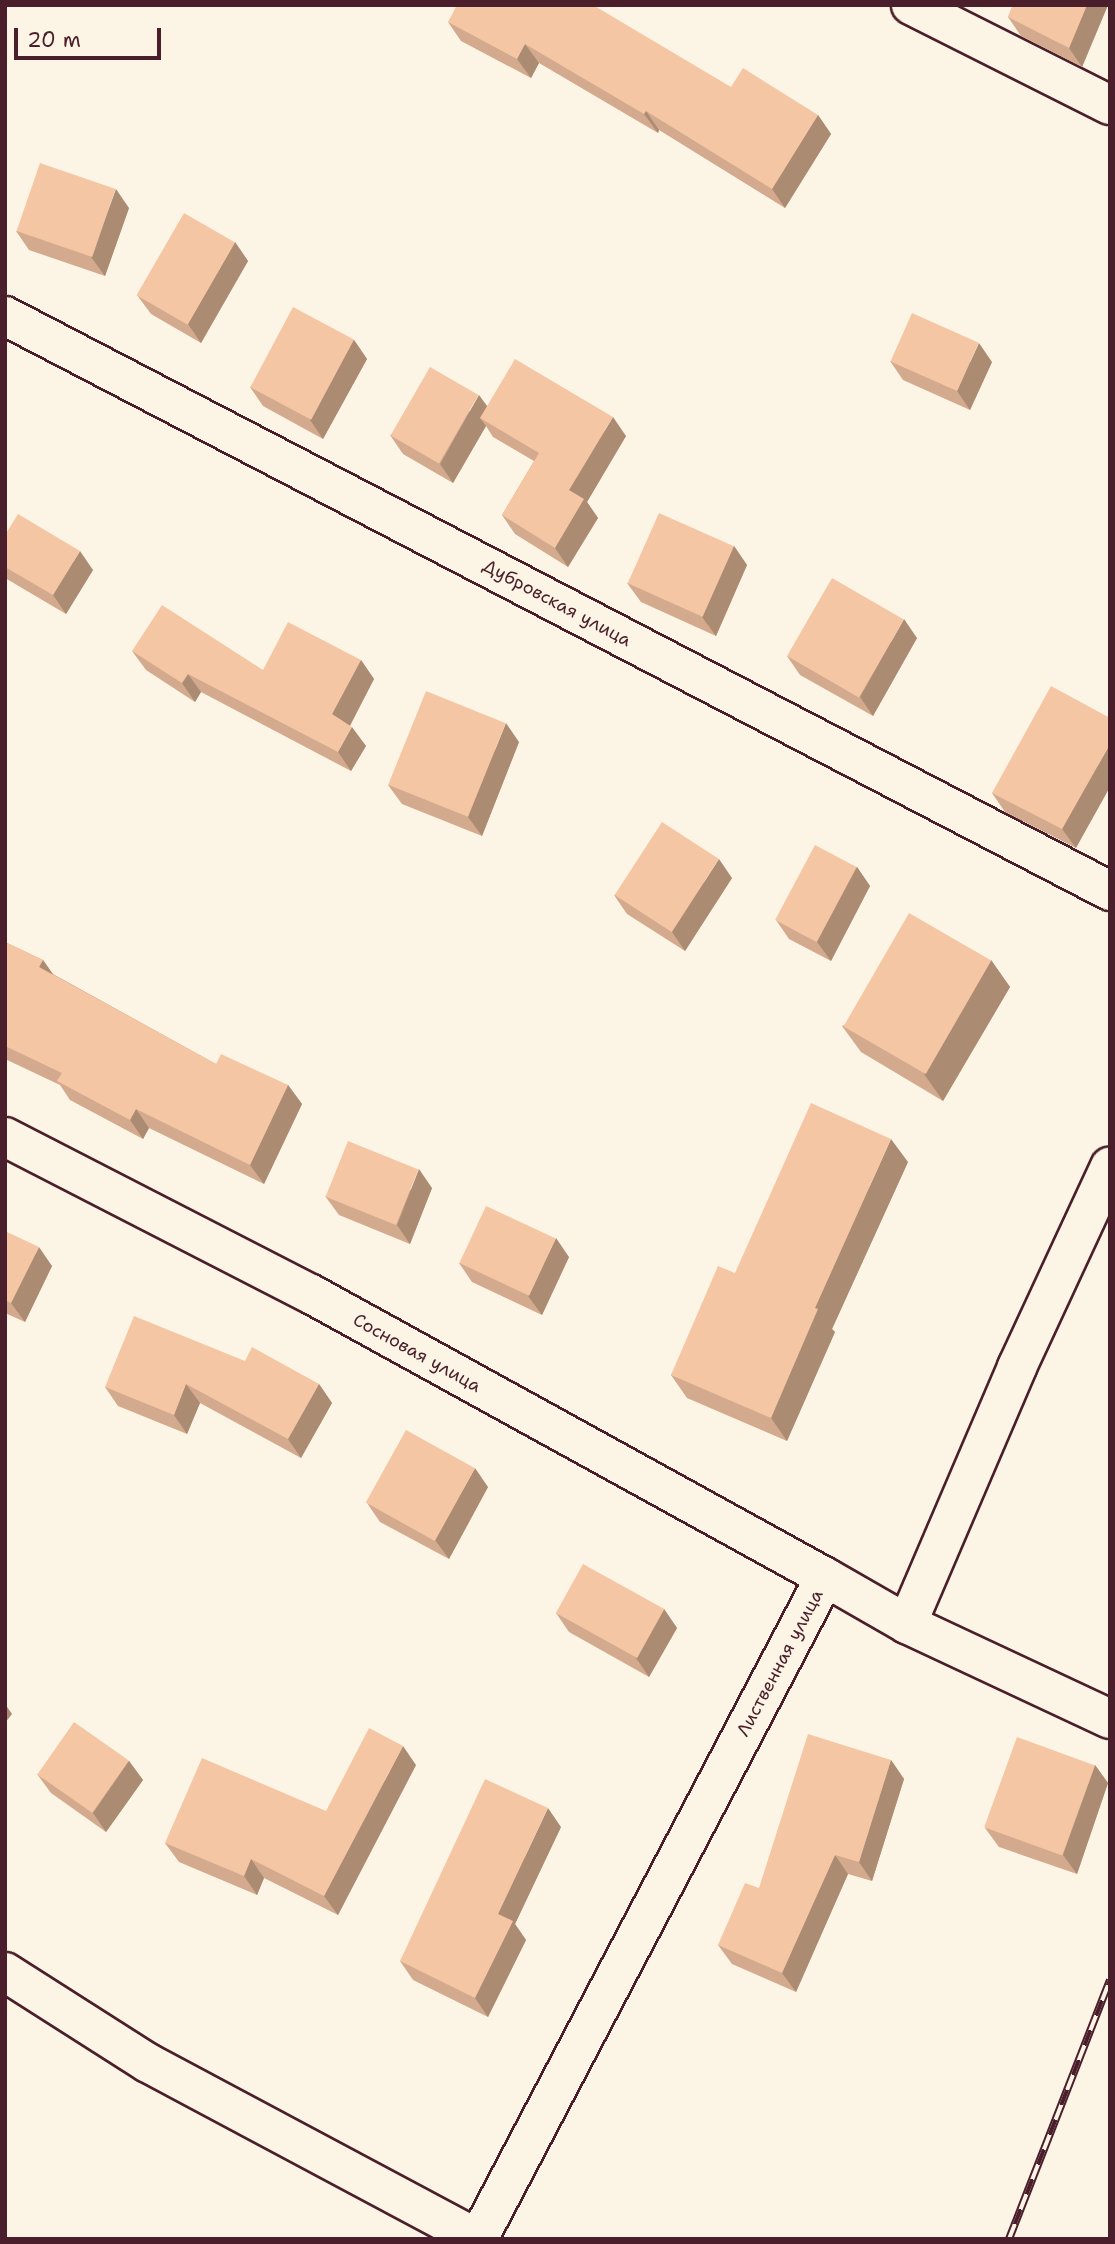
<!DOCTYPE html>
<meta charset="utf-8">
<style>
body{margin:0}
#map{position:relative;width:1115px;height:2244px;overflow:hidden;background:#fcf5e5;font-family:"Shantell Sans",sans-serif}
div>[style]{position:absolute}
.roads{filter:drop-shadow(2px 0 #4a1f2b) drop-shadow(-2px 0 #4a1f2b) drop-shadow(0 2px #4a1f2b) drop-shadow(0 -2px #4a1f2b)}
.minor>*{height:38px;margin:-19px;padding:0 19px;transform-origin:19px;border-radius:19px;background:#fcf5e5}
.rail>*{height:8px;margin-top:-4px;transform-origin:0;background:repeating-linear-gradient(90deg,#fcf5e5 0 16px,#4a1f2b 0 32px);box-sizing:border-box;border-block:2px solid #4a1f2b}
.wall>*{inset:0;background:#d3aa8d}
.shaded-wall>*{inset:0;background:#ac8b73}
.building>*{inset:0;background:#f5c6a4;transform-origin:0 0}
span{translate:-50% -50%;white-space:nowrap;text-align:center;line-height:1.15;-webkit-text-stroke:6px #fcf5e5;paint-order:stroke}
.street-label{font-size:18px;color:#4a1f2b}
.frame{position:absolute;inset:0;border:7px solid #4a1f2b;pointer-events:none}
.scale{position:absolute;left:14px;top:28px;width:147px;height:32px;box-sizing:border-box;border:4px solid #4a1f2b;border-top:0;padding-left:9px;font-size:21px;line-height:24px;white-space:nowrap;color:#4a1f2b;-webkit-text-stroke:5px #fcf5e5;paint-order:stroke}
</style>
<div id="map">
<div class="roads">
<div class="minor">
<div style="left:911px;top:5px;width:223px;rotate:26.7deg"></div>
<div style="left:5px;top:316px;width:1246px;rotate:27.49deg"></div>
<div style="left:5px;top:1137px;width:344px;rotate:27.2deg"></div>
<div style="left:311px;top:1294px;width:587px;rotate:28.84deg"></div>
<div style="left:907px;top:1624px;width:224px;rotate:25.1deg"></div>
<div style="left:5px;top:1972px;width:169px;rotate:32.5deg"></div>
<div style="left:148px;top:2063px;width:374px;rotate:28.1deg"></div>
<div style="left:478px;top:2239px;width:747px;rotate:-62.34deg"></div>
<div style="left:825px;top:1577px;width:95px;rotate:29.8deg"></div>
<div style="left:907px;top:1624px;width:280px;rotate:-66.8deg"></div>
<div style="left:1017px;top:1367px;width:221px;rotate:-65.1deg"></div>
</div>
</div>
<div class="rail">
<div style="left:1009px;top:2239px;width:278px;rotate:-68.7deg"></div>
</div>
<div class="wall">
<div style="clip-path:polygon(1013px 5px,1108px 5px,1082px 67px,1021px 36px,1008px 17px)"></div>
<div style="clip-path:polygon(448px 22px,731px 87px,818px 115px,831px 134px,785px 208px,659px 130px,658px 133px,539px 63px,531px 78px,461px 41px)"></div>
<div style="clip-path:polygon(129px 208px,105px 276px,29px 250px,16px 231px)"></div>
<div style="clip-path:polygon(235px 242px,248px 261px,201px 343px,151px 314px,137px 295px)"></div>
<div style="clip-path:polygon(354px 340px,367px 359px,323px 439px,263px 406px,250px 387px)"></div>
<div style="clip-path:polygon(890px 361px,992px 362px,970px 410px,903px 380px)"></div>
<div style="clip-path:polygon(487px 406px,626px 436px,587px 502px,598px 518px,568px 567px,515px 534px,502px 515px,534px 461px,493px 437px,486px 426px,453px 483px,403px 454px,390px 435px)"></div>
<div style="clip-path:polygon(5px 535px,93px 570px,66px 614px,5px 578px)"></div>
<div style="clip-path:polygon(734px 546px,747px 565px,716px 636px,641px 602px,627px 583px)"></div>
<div style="clip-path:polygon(917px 638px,873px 716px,800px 675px,787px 656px)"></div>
<div style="clip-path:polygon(132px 651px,263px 670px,361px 660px,374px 679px,350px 726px,366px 746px,351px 771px,201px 692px,195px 702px,146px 670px)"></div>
<div style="clip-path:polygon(1110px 718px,1076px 848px,1005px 812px,992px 793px)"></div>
<div style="clip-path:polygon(519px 742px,482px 836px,402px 804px,388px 785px)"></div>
<div style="clip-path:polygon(857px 867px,870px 886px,831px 961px,789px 939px,776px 920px)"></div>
<div style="clip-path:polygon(732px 878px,685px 951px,627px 914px,614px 895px)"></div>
<div style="clip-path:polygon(5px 942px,43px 960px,53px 974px,216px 1064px,288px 1085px,302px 1104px,264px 1184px,149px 1128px,143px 1139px,70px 1100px,60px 1085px,5px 1059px)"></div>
<div style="clip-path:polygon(991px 960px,1010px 987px,943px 1101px,861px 1052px,842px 1026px)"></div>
<div style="clip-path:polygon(908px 1162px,832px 1329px,835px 1332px,787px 1441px,687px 1398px,671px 1375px,735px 1273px)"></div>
<div style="clip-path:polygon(432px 1188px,410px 1244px,339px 1215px,325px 1196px)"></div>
<div style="clip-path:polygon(5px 1231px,52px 1266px,25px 1322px,5px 1313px)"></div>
<div style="clip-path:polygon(569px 1257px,542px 1315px,472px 1282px,459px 1263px)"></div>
<div style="clip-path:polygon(245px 1361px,319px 1384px,332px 1403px,301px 1458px,200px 1403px,187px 1434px,118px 1406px,105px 1387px)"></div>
<div style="clip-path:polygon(488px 1487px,449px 1559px,380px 1522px,367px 1503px)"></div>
<div style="clip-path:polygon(664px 1609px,677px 1628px,649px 1677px,569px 1632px,556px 1613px)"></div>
<div style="clip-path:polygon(891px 1760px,904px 1779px,872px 1881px,848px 1874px,796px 1992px,732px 1964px,718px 1945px,759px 1888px)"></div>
<div style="clip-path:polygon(129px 1761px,143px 1780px,106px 1832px,51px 1793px,37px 1774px)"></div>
<div style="clip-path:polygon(416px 1765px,338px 1915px,264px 1878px,257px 1895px,179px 1862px,165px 1843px,326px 1811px)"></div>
<div style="clip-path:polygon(1095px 1765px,1108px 1783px,1077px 1874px,999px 1847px,985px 1828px)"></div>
<div style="clip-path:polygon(561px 1827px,515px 1924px,526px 1940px,488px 2017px,413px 1980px,400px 1961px)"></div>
</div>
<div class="shaded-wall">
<div style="clip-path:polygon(1087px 5px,1108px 5px,1082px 67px,1069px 48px)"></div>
<div style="clip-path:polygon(525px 44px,539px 63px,531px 78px,517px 59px)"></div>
<div style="clip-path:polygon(646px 111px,659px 130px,658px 133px,644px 114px)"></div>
<div style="clip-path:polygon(818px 115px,831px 134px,785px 208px,772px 189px)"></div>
<div style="clip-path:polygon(116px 189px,129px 208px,105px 276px,91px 257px)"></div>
<div style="clip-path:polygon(235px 242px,248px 261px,201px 343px,188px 324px)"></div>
<div style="clip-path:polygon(354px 340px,367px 359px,323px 439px,310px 420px)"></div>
<div style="clip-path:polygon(979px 343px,992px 362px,970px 410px,957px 391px)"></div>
<div style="clip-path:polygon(479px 395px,493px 414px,480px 418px,486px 426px,453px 483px,440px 464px)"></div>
<div style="clip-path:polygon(613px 417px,626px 436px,587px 502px,598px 518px,568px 567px,555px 548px,569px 490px)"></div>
<div style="clip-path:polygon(734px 546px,747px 565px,716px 636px,702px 617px)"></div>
<div style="clip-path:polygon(80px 551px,93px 570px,66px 614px,53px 595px)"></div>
<div style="clip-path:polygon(904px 619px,917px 638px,873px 716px,860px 697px)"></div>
<div style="clip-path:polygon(361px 660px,374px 679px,346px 733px,332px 714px)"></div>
<div style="clip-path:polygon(188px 674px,201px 692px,195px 702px,182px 683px)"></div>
<div style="clip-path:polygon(506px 723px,519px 742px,482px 836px,468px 817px)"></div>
<div style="clip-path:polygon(352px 727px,366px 746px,351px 771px,338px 752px)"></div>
<div style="clip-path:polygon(1110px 744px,1110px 787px,1076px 848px,1062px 829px)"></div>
<div style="clip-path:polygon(719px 859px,732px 878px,685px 951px,672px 932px)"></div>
<div style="clip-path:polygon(857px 867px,870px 886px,831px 961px,817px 942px)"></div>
<div style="clip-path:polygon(43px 960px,56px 979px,39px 967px)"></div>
<div style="clip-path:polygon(991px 960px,1010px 987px,943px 1101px,924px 1074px)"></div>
<div style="clip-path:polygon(288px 1085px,302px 1104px,264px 1184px,250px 1165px)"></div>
<div style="clip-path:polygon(136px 1109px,149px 1128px,143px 1139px,130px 1120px)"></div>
<div style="clip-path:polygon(891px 1139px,908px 1162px,832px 1329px,835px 1332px,787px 1441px,771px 1418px,815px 1308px)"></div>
<div style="clip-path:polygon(419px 1169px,432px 1188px,410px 1244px,397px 1225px)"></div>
<div style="clip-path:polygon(556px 1238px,569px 1257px,542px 1315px,528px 1296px)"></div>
<div style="clip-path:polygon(39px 1247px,52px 1266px,25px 1322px,11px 1303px)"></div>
<div style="clip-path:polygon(186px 1384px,200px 1403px,187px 1434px,174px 1415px)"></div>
<div style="clip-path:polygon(319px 1384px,332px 1403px,301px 1458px,288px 1439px)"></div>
<div style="clip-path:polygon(475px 1468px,488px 1487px,449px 1559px,435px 1540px)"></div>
<div style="clip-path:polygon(664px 1609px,677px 1628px,649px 1677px,636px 1658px)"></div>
<div style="clip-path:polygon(5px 1704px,12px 1714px,5px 1723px)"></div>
<div style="clip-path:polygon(403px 1746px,416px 1765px,338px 1915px,324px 1896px)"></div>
<div style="clip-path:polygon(891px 1760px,904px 1779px,872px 1881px,859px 1862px)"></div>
<div style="clip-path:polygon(129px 1761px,143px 1780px,106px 1832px,93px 1813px)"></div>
<div style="clip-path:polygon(1095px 1765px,1108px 1783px,1077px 1874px,1063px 1855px)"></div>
<div style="clip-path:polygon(548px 1808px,561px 1827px,515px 1924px,526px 1940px,488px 2017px,475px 1998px,498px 1914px)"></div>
<div style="clip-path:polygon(835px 1855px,848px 1874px,796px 1992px,782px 1973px)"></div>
<div style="clip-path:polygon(251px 1859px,264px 1878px,257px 1895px,244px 1876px)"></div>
</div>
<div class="building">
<div style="clip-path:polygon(457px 5px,593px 5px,731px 87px,743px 68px,818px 115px,772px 189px,646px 111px,644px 114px,525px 44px,517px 59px,448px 22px)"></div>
<div style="clip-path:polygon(1013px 5px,1087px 5px,1069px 48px,1008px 17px)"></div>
<div style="left:40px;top:163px;width:80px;height:72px;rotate:19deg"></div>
<div style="left:184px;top:213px;width:59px;height:95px;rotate:30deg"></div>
<div style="left:293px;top:307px;width:69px;height:91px;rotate:28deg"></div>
<div style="left:912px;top:313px;width:73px;height:53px;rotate:24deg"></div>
<div style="clip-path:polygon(515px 359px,613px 417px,569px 490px,584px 499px,555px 548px,502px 515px,539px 453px,480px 418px)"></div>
<div style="left:430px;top:367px;width:56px;height:79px;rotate:30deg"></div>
<div style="left:659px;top:513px;width:82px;height:77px;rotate:24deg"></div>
<div style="clip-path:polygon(18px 514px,80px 551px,53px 595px,5px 567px,5px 535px)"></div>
<div style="left:832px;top:578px;width:83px;height:90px;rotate:30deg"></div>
<div style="clip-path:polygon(162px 605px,263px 670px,288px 622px,361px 660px,332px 714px,352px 727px,338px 752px,188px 674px,182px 683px,132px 651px)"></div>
<div style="clip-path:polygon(1051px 686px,1110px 718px,1110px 744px,1062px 829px,992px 793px)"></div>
<div style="left:426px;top:691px;width:86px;height:101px;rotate:22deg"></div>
<div style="left:662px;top:822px;width:68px;height:87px;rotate:33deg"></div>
<div style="left:815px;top:845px;width:47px;height:85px;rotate:28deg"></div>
<div style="left:909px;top:913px;width:95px;height:131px;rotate:30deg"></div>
<div style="clip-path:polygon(5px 942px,43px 960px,39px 967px,216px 1064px,221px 1054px,288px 1085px,250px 1165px,136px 1109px,130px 1120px,57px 1081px,62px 1073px,5px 1046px)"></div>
<div style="clip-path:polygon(811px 1103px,891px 1139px,815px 1308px,818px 1309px,771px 1418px,671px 1375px,718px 1266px,735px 1273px)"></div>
<div style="left:348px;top:1141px;width:76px;height:60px;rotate:22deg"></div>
<div style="left:486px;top:1206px;width:77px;height:63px;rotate:25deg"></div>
<div style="clip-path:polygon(5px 1231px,39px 1247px,11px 1303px,5px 1300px)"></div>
<div style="clip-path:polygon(134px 1316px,245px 1361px,252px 1347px,319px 1384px,288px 1439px,186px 1384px,174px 1415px,105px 1387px)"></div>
<div style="left:406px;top:1430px;width:79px;height:83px;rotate:29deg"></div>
<div style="left:583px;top:1564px;width:93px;height:56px;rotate:29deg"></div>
<div style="left:74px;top:1722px;width:67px;height:64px;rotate:35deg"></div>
<div style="clip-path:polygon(369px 1728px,403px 1746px,324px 1896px,251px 1859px,244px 1876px,165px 1843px,202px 1758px,326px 1811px)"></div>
<div style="clip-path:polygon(808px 1734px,891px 1760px,859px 1862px,835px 1855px,782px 1973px,718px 1945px,745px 1883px,759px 1888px)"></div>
<div style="left:1017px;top:1737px;width:83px;height:96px;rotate:20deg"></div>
<div style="clip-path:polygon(485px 1779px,548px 1808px,498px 1914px,513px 1921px,475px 1998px,400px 1961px)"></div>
</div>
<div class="street-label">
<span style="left:557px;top:603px;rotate:28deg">Дубровская улица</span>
<span style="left:417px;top:1353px;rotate:29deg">Сосновая улица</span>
<span style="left:780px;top:1663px;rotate:-62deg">Лиственная улица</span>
</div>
<div class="frame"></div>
<div class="scale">20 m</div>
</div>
